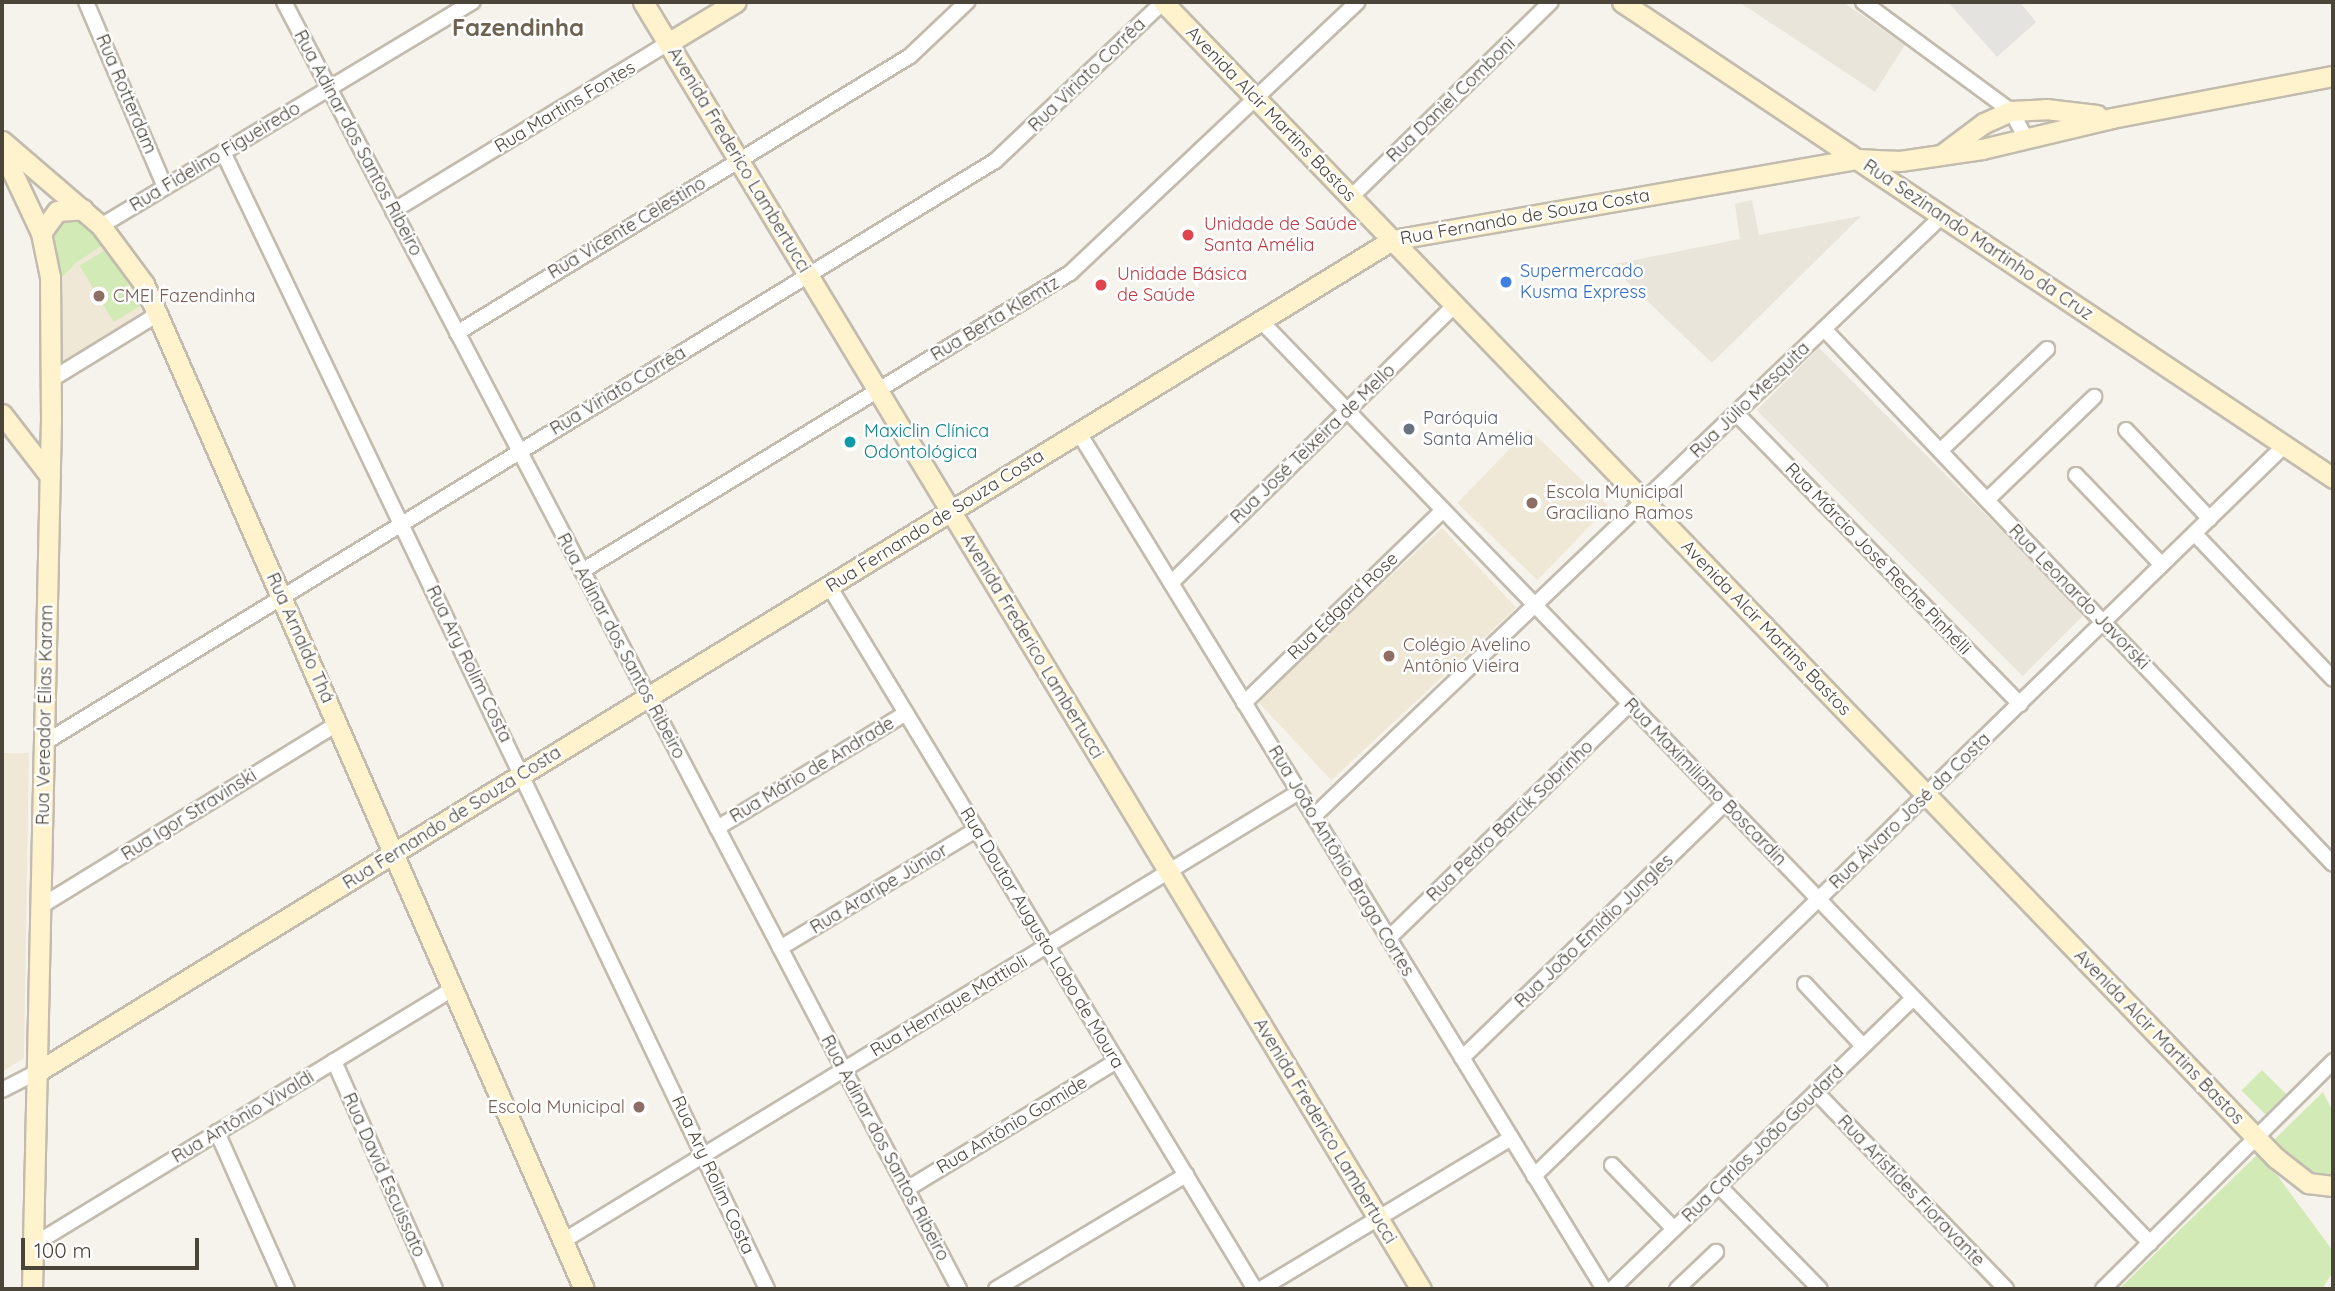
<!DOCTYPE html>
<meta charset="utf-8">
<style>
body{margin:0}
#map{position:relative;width:2335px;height:1291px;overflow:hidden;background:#f6f3ec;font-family:Quicksand,sans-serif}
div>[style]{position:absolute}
.residential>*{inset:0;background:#eae5da;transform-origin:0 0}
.education>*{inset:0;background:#efe8d6;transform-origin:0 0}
.green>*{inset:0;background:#d2eab5;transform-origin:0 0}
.parking>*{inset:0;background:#e5e3e0}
.roads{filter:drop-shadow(2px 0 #c2bbae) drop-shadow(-2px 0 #c2bbae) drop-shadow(0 2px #c2bbae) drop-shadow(0 -2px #c2bbae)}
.street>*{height:14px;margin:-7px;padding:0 7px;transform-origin:7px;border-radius:7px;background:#fff}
.secondary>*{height:19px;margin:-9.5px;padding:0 9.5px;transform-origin:9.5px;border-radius:9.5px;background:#fff3cd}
.dots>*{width:19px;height:19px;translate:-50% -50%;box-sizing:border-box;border:4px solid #fff;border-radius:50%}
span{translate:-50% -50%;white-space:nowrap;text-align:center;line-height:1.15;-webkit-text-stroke:5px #fff;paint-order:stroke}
.street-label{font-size:18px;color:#4b4439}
.health-label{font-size:18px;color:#be3a42}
.left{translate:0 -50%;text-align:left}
.shop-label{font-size:18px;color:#366cbe}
.education-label{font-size:18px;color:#785e54}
.right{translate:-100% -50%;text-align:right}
.worship-label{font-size:18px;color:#5b616d}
.culture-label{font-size:18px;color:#0d838f}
.district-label{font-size:24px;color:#6e6250;font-weight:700}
.frame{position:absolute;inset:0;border:4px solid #4b4439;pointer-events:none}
.scale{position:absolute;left:21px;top:1238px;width:178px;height:32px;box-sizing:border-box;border:4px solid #4b4439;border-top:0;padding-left:9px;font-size:21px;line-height:24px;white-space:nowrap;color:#4b4439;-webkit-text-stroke:5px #fff;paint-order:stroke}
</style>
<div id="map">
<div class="residential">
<div style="clip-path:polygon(1739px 2px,1843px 2px,1905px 45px,1875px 92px)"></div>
<div style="clip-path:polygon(1752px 200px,1759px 235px,1861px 216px,1712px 363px,1610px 265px,1740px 239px,1735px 204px)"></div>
<div style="left:1819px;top:348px;width:376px;height:88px;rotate:45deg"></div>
</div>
<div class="education">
<div style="clip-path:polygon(106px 243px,128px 271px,146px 310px,61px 364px,58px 282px,76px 263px)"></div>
<div style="left:1529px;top:429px;width:111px;height:103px;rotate:44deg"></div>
<div style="left:1442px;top:528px;width:109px;height:253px;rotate:47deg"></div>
<div style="clip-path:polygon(2px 753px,29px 753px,24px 1058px,2px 1072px)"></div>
</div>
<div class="green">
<div style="clip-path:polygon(74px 214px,106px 243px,76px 263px,58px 282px,49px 232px,53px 224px)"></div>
<div style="left:107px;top:249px;width:66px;height:32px;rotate:59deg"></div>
<div style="left:2262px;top:1070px;width:34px;height:29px;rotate:45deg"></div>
<div style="clip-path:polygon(2323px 1092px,2333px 1112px,2333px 1179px,2304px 1173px,2272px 1142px)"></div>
<div style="clip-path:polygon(2260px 1152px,2333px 1251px,2333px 1272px,2322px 1289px,2119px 1289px)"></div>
</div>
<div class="parking">
<div style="clip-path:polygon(1948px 2px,2020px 2px,2036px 22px,1997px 57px)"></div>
</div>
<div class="roads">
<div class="street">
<div style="left:86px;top:2px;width:201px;rotate:66.9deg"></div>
<div style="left:284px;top:2px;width:1453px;rotate:62.32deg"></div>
<div style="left:1863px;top:2px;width:184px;rotate:36.4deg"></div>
<div style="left:2011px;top:111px;width:29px;rotate:61deg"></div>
<div style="left:223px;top:152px;width:1260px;rotate:64.43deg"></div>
<div style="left:1351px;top:197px;width:279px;rotate:-44.3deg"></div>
<div style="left:393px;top:211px;width:322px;rotate:-31.4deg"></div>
<div style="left:101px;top:226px;width:434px;rotate:-31.1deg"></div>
<div style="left:1261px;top:321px;width:1281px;rotate:46.04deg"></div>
<div style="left:1824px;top:329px;width:738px;rotate:46.43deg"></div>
<div style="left:457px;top:333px;width:531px;rotate:-31.44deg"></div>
<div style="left:910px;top:56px;width:79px;rotate:-43.5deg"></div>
<div style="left:52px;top:379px;width:124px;rotate:-31.5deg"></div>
<div style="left:1736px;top:413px;width:407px;rotate:45.7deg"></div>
<div style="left:2126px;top:430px;width:122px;rotate:46.7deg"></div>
<div style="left:1079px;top:433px;width:1004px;rotate:58.48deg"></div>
<div style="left:1940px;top:451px;width:148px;rotate:-43.6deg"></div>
<div style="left:2076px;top:475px;width:124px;rotate:46.3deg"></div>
<div style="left:1987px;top:500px;width:149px;rotate:-43.9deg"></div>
<div style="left:2195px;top:534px;width:200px;rotate:46.4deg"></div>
<div style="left:582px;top:571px;width:572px;rotate:-31.41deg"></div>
<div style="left:1070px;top:273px;width:395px;rotate:-43.3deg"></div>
<div style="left:1171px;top:583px;width:397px;rotate:-44.4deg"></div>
<div style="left:829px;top:586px;width:822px;rotate:58.79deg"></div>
<div style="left:1244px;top:703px;width:277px;rotate:-44.1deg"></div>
<div style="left:44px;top:743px;width:1115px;rotate:-31.47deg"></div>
<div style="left:995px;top:161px;width:231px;rotate:-43.4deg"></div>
<div style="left:1314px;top:816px;width:869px;rotate:-43.69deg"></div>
<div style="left:717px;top:828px;width:221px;rotate:-31.3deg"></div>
<div style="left:41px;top:906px;width:347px;rotate:-31.6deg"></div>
<div style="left:1389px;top:938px;width:336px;rotate:-44.2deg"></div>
<div style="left:780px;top:948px;width:230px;rotate:-31.1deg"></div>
<div style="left:1805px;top:984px;width:85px;rotate:46.9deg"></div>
<div style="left:1462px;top:1058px;width:366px;rotate:-44.1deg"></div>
<div style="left:334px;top:1061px;width:249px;rotate:66.1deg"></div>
<div style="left:2px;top:1090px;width:39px;rotate:-27deg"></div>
<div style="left:1816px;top:1092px;width:274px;rotate:46deg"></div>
<div style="left:217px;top:1132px;width:172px;rotate:66deg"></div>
<div style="left:1612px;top:1165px;width:89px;rotate:45.9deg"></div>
<div style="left:1534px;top:1176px;width:1047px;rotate:-44.23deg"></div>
<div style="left:1719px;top:1186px;width:144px;rotate:45.6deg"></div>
<div style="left:907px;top:1189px;width:246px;rotate:-31.4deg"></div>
<div style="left:563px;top:1241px;width:862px;rotate:-31.39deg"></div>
<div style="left:33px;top:1245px;width:492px;rotate:-31.4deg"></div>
<div style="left:996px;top:1289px;width:222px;rotate:-31deg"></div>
<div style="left:1261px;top:1289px;width:292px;rotate:-31.1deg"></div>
<div style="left:1612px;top:1289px;width:419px;rotate:-44deg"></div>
<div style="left:1677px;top:1289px;width:54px;rotate:-43.5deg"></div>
<div style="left:2103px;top:1289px;width:324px;rotate:-44.7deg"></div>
</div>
<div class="secondary">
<div style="left:643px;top:2px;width:1504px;rotate:58.85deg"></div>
<div style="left:1163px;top:2px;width:1605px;rotate:46.09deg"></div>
<div style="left:2276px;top:1158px;width:41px;rotate:38deg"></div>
<div style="left:2308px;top:1183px;width:25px;rotate:7deg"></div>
<div style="left:1622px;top:2px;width:856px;rotate:33.8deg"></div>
<div style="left:668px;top:43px;width:79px;rotate:-31.1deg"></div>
<div style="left:2px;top:141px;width:130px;rotate:40.6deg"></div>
<div style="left:101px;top:226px;width:72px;rotate:53.4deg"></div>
<div style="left:144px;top:284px;width:1097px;rotate:66.36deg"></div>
<div style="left:2px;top:150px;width:92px;rotate:64.8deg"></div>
<div style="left:41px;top:233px;width:45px;rotate:78.4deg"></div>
<div style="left:50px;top:277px;width:142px;rotate:89.6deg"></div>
<div style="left:51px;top:419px;width:870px;rotate:91.25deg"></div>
<div style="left:1941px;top:155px;width:54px;rotate:-36.7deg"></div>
<div style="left:1984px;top:123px;width:30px;rotate:-24deg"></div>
<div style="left:2011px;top:111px;width:35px;rotate:-3deg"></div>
<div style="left:2046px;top:109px;width:51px;rotate:6.7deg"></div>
<div style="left:41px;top:233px;width:27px;rotate:-54deg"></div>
<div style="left:57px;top:211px;width:26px;rotate:-4deg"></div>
<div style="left:2px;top:414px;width:78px;rotate:52.3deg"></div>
<div style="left:37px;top:1072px;width:1590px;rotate:-31.55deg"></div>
<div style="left:1392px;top:240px;width:472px;rotate:-9.9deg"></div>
<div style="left:1857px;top:159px;width:43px;rotate:2.7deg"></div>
<div style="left:1900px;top:161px;width:83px;rotate:-8.3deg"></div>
<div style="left:1982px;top:149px;width:134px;rotate:-13.4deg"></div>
<div style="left:2112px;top:118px;width:225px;rotate:-10.8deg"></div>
</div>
</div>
<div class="dots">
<div style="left:1188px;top:235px;background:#e0444e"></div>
<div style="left:1506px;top:282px;background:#3f7fe0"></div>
<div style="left:1101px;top:285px;background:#e0444e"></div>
<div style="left:99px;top:296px;background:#8d6e63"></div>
<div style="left:1409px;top:429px;background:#6b7280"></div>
<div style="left:850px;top:442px;background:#0f9aa8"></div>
<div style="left:1532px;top:503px;background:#8d6e63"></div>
<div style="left:1389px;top:656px;background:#8d6e63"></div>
<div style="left:639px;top:1107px;background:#8d6e63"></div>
</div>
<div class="street-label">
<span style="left:1087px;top:75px;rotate:-44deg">Rua Viriato Corrêa</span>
<span style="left:126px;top:94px;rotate:67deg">Rua Rotterdam</span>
<span style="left:1451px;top:100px;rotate:-44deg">Rua Daniel Comboni</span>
<span style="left:565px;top:107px;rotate:-31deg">Rua Martins Fontes</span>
<span style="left:1271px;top:114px;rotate:46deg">Avenida Alcir Martins Bastos</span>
<span style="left:358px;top:143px;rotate:62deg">Rua Adinar dos Santos Ribeiro</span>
<span style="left:215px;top:157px;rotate:-31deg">Rua Fidelino Figueiredo</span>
<span style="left:739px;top:160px;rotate:59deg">Avenida Frederico Lambertucci</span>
<span style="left:1525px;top:217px;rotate:-10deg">Rua Fernando de Souza Costa</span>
<span style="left:627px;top:228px;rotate:-31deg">Rua Vicente Celestino</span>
<span style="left:1978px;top:240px;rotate:34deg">Rua Sezinando Martinho da Cruz</span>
<span style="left:995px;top:319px;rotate:-31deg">Rua Berta Klemtz</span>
<span style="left:618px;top:391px;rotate:-31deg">Rua Viriato Corrêa</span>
<span style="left:1750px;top:400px;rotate:-44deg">Rua Júlio Mesquita</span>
<span style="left:1313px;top:444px;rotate:-44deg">Rua José Teixeira de Mello</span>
<span style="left:935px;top:521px;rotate:-32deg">Rua Fernando de Souza Costa</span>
<span style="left:1878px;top:559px;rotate:46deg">Rua Márcio José Reche Pinhélli</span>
<span style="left:2079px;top:597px;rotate:46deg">Rua Leonardo Javorski</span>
<span style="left:1343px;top:606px;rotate:-44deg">Rua Edgard Rose</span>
<span style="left:1766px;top:628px;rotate:46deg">Avenida Alcir Martins Bastos</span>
<span style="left:300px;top:638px;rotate:66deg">Rua Arnaldo Thá</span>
<span style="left:621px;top:646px;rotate:62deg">Rua Adinar dos Santos Ribeiro</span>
<span style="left:1032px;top:646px;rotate:59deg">Avenida Frederico Lambertucci</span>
<span style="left:469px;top:664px;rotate:64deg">Rua Ary Rolim Costa</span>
<span style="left:45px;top:715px;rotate:-89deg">Rua Vereador Elias Karam</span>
<span style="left:812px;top:770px;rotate:-31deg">Rua Mário de Andrade</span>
<span style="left:1705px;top:782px;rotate:46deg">Rua Maximiliano Boscardin</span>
<span style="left:1910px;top:811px;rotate:-44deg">Rua Álvaro José da Costa</span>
<span style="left:189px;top:815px;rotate:-32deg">Rua Igor Stravinski</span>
<span style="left:452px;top:818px;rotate:-32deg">Rua Fernando de Souza Costa</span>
<span style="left:1510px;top:821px;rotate:-44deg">Rua Pedro Barcik Sobrinho</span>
<span style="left:1341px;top:861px;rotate:59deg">Rua João Antônio Braga Cortes</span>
<span style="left:879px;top:889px;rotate:-31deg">Rua Araripe Júnior</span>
<span style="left:1594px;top:931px;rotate:-44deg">Rua João Emídio Jungles</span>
<span style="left:1042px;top:938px;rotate:59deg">Rua Doutor Augusto Lobo de Moura</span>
<span style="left:949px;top:1006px;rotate:-31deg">Rua Henrique Mattioli</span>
<span style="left:2159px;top:1037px;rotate:46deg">Avenida Alcir Martins Bastos</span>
<span style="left:243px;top:1117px;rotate:-31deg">Rua Antônio Vivaldi</span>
<span style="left:1012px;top:1125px;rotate:-31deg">Rua Antônio Gomide</span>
<span style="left:1325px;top:1131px;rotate:59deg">Avenida Frederico Lambertucci</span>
<span style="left:1763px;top:1144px;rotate:-44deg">Rua Carlos João Goudard</span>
<span style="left:885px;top:1148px;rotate:62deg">Rua Adinar dos Santos Ribeiro</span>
<span style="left:384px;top:1175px;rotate:66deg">Rua David Escuissato</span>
<span style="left:713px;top:1175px;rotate:65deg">Rua Ary Rolim Costa</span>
<span style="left:1911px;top:1191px;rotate:46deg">Rua Aristides Fioravante</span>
</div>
<div class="health-label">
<span class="left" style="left:1204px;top:235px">Unidade de Saúde<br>Santa Amélia</span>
<span class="left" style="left:1117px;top:285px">Unidade Básica<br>de Saúde</span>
</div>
<div class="shop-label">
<span class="left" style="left:1520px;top:282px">Supermercado<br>Kusma Express</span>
</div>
<div class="education-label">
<span class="left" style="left:113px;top:296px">CMEI Fazendinha</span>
<span class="left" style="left:1546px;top:503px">Escola Municipal<br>Graciliano Ramos</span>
<span class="left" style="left:1403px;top:656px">Colégio Avelino<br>Antônio Vieira</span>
<span class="right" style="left:625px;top:1107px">Escola Municipal</span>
</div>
<div class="worship-label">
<span class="left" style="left:1423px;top:429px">Paróquia<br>Santa Amélia</span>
</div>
<div class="culture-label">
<span class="left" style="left:864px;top:442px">Maxiclin Clínica<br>Odontológica</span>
</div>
<div class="district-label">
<span style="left:518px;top:28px">Fazendinha</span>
</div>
<div class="frame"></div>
<div class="scale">100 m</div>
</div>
